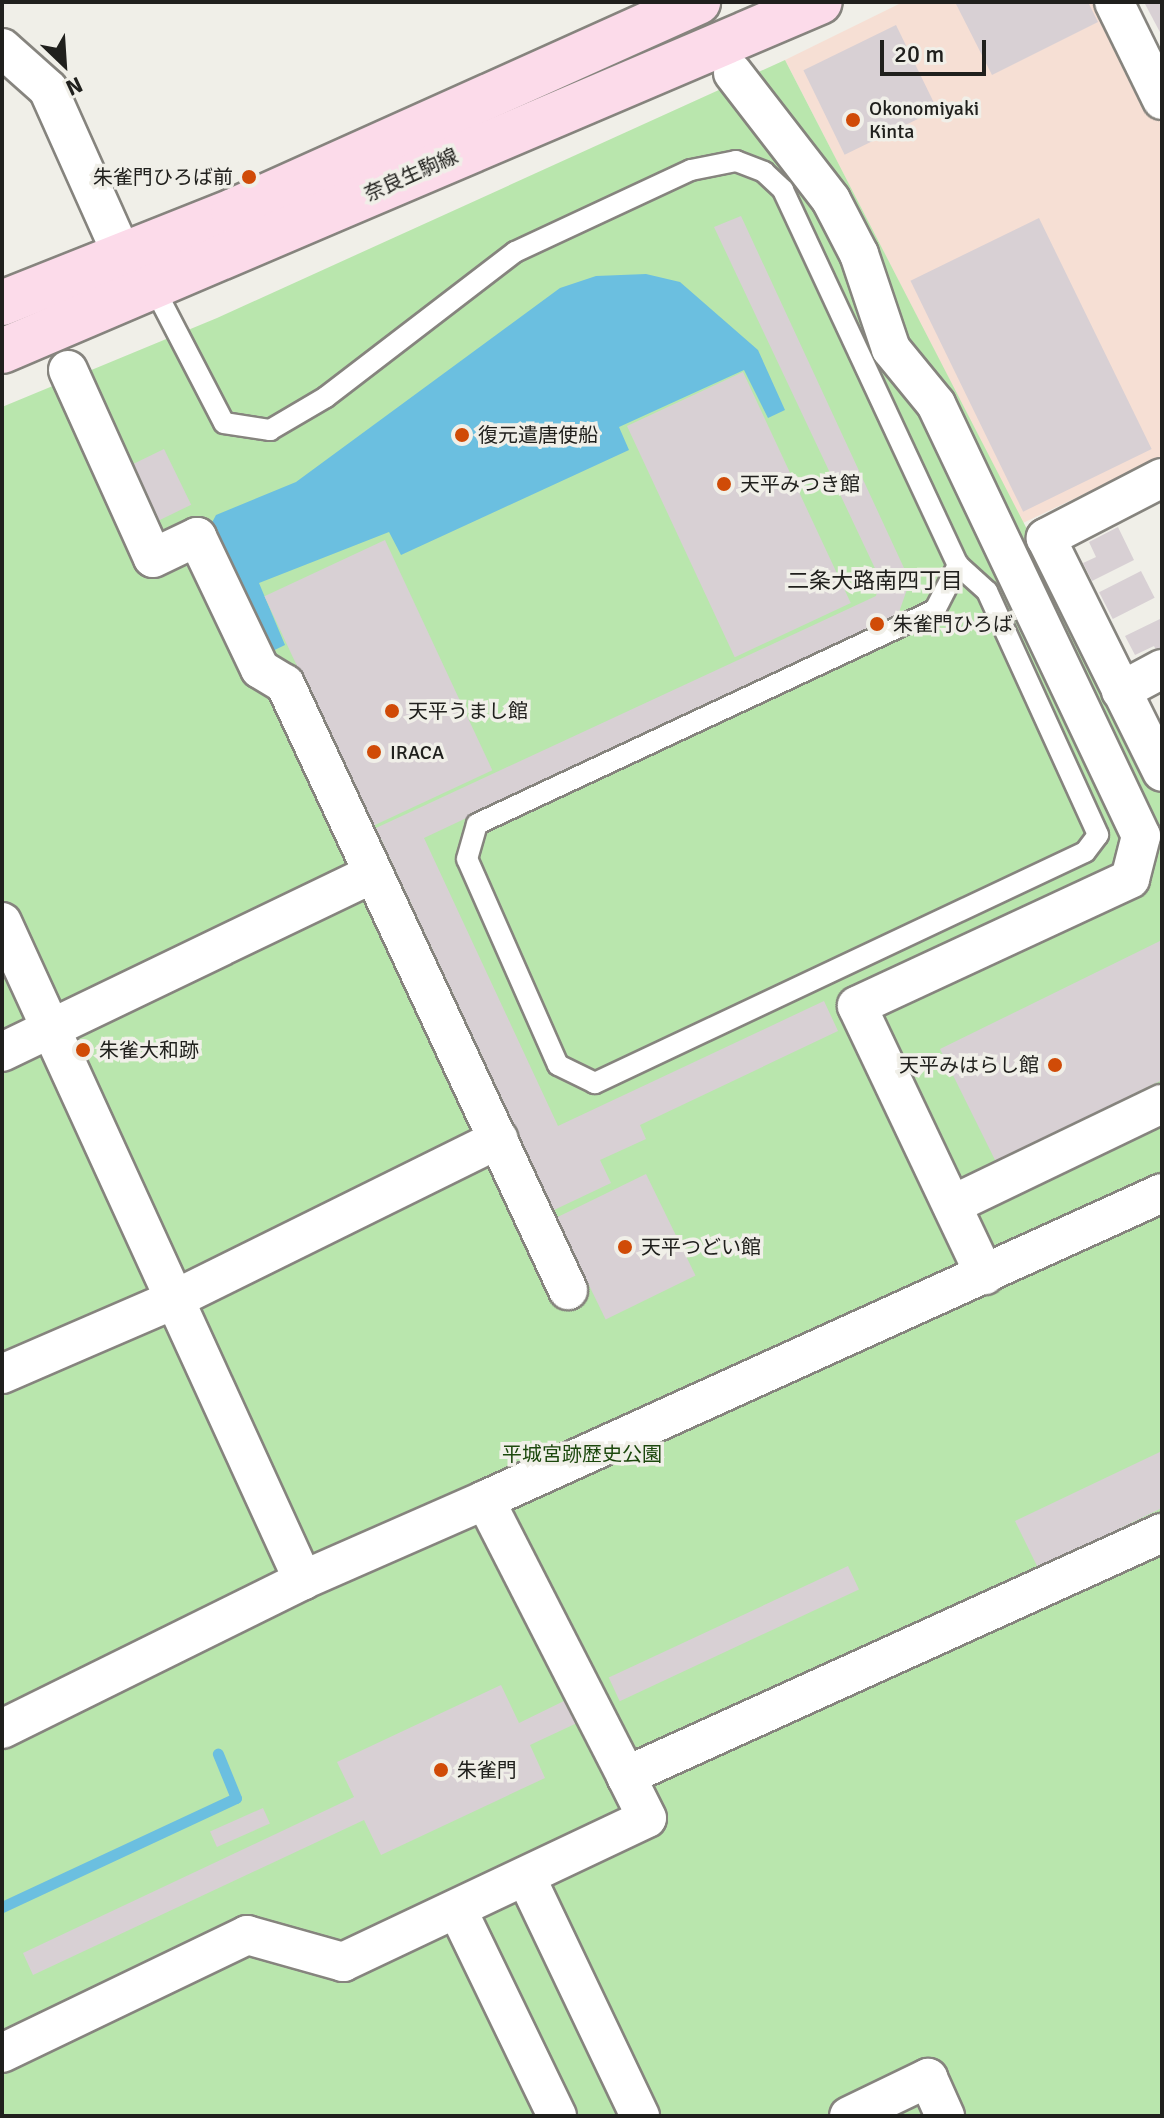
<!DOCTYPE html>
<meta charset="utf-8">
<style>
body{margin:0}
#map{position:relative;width:1164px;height:2118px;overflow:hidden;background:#f0efe8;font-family:Signika,"Noto Sans JP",sans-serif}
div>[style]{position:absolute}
.commercial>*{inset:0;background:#f6dfd4}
.green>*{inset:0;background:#b9e6ad}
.water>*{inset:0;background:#6bbfe0}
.stream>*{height:11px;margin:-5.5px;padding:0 5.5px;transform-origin:5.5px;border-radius:5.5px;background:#6bbfe0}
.building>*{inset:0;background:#d8d0d4;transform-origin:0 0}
.roads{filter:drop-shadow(2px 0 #86847e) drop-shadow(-2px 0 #86847e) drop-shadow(0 2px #86847e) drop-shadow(0 -2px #86847e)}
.lane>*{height:20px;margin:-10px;padding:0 10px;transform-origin:10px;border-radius:10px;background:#fff}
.street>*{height:38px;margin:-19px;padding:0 19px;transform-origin:19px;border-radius:19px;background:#fff}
.primary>*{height:44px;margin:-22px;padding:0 22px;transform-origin:22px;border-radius:22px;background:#fcdbea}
.dots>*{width:22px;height:22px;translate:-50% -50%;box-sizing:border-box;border:4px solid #f0efe8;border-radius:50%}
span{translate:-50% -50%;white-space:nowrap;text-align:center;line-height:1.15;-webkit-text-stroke:7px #f0efe8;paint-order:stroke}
.poi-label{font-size:20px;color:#20201d}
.left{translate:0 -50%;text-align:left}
.right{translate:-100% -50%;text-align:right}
.street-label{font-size:20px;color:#20201d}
.park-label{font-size:20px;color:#1c480d}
.neighbourhood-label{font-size:22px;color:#20201d}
.frame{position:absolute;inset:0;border:4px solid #20201d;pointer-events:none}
.north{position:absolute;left:24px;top:24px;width:80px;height:80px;-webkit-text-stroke:6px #f0efe8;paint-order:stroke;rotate:155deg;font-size:22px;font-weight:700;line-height:32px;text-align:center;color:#20201d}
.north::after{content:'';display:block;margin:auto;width:28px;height:36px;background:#20201d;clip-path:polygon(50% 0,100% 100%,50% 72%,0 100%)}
.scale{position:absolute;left:880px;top:40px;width:106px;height:36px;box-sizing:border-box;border:4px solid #20201d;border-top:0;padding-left:10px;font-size:24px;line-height:28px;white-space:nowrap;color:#20201d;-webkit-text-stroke:6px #f0efe8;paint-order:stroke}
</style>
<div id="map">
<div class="commercial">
<div style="clip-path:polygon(903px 2px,1101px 2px,1162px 122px,1162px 457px,1023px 523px,785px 60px)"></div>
</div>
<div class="green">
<div style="clip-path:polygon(785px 60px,1162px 791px,1162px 2116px,2px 2116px,2px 407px,217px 318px)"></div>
</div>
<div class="water">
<div style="clip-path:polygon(646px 274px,680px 282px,758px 350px,785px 410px,768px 418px,744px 370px,619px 427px,629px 450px,401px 555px,389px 532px,259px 583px,285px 645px,260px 657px,208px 530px,216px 515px,296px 482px,560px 288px,596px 276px)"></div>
</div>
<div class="stream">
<div style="left:2px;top:1907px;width:258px;rotate:-25deg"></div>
<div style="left:236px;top:1798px;width:48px;rotate:-112.2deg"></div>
</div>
<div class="building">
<div style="clip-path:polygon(955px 2px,1088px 2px,1098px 22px,992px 75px)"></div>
<div style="clip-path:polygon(1144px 2px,1162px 2px,1162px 36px)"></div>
<div style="left:896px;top:25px;width:94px;height:103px;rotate:64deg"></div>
<div style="clip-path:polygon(741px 216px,910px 581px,898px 615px,424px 838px,558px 1126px,824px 1001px,838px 1031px,640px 1125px,646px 1139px,600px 1160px,611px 1183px,554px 1210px,376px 828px,876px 596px,880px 579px,714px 227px)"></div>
<div style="left:1039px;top:218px;width:257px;height:143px;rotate:64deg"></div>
<div style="left:743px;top:372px;width:255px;height:128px;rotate:65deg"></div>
<div style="left:164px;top:449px;width:62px;height:40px;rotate:64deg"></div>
<div style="clip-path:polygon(1118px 527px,1134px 560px,1092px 581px,1083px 563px,1096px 557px,1089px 542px)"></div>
<div style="left:385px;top:540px;width:254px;height:133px;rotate:65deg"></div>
<div style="left:1141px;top:571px;width:30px;height:47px;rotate:63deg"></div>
<div style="clip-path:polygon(1162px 618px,1162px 662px,1154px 646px,1135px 655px,1125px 636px)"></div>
<div style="clip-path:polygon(1162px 940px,1162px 1080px,996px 1162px,940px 1049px)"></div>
<div style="left:646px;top:1174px;width:113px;height:100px;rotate:64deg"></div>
<div style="clip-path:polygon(1162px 1451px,1162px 1508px,1038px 1568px,1015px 1521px)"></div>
<div style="left:848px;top:1566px;width:26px;height:264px;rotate:65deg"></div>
<div style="clip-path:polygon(501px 1685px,519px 1723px,566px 1700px,577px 1723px,530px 1745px,545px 1778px,381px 1855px,364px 1820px,33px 1975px,23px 1953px,354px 1797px,337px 1762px)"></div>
<div style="left:263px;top:1808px;width:17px;height:58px;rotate:66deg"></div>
</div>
<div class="roads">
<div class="lane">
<div style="left:153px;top:286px;width:154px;rotate:62.6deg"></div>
<div style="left:224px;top:423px;width:47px;rotate:8.7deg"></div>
<div style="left:270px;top:430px;width:65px;rotate:-30.5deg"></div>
<div style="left:326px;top:397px;width:238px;rotate:-37.5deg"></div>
<div style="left:515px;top:252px;width:194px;rotate:-25deg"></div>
<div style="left:691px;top:170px;width:46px;rotate:-11.3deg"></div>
<div style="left:736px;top:161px;width:30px;rotate:21deg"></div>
<div style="left:764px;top:172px;width:26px;rotate:43deg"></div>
<div style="left:783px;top:190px;width:414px;rotate:65deg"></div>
<div style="left:958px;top:565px;width:39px;rotate:42deg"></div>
<div style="left:987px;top:591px;width:268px;rotate:65.5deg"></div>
<div style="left:1098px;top:835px;width:21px;rotate:127deg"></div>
<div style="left:1085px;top:852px;width:542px;rotate:154.76deg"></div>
<div style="left:595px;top:1083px;width:41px;rotate:-154.1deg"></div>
<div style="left:558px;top:1065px;width:225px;rotate:-113.8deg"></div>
<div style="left:467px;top:859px;width:36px;rotate:-74deg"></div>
<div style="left:477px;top:824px;width:506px;rotate:-25.04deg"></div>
<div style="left:935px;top:610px;width:51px;rotate:-62.9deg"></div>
</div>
<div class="street">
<div style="left:1114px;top:2px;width:109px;rotate:63.9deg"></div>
<div style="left:2px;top:48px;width:62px;rotate:41.7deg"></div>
<div style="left:48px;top:89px;width:184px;rotate:65.9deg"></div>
<div style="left:733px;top:73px;width:160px;rotate:52.3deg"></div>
<div style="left:831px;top:200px;width:61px;rotate:62.6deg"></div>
<div style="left:859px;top:254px;width:100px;rotate:71.4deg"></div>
<div style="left:891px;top:349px;width:71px;rotate:50.7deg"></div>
<div style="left:936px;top:404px;width:478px;rotate:64.6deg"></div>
<div style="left:1141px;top:836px;width:44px;rotate:104.3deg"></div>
<div style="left:1130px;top:879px;width:301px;rotate:155.1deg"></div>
<div style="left:857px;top:1006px;width:298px;rotate:64.6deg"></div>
<div style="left:68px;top:370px;width:206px;rotate:65.7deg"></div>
<div style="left:153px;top:558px;width:49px;rotate:-25.5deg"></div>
<div style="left:197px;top:537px;width:146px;rotate:64.5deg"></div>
<div style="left:260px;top:669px;width:29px;rotate:31deg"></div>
<div style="left:285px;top:684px;width:669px;rotate:64.97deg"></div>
<div style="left:1162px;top:478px;width:131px;rotate:152.7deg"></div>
<div style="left:1046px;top:538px;width:261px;rotate:63.6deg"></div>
<div style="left:1121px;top:691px;width:47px;rotate:-28.2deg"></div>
<div style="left:2px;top:922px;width:724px;rotate:65.42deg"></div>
<div style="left:303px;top:1580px;width:199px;rotate:-23.7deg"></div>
<div style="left:485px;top:1500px;width:310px;rotate:62.9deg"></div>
<div style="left:2px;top:1052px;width:411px;rotate:-25.7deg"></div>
<div style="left:952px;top:1205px;width:233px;rotate:-25.7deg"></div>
<div style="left:2px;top:1374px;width:189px;rotate:-23.4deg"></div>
<div style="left:175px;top:1299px;width:361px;rotate:-26.3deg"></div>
<div style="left:485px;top:1500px;width:743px;rotate:-24.39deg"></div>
<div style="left:2px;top:1729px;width:336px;rotate:-26.3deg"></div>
<div style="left:526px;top:1877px;width:265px;rotate:64.5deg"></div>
<div style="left:457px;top:1909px;width:230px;rotate:64.2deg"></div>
<div style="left:2px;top:2053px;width:272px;rotate:-25.7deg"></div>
<div style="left:247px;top:1935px;width:100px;rotate:15.7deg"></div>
<div style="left:343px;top:1962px;width:336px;rotate:-25.3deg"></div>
<div style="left:647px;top:1818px;width:47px;rotate:-116.6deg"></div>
<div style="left:626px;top:1776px;width:589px;rotate:-24.39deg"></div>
<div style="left:849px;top:2116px;width:88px;rotate:-25.7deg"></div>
<div style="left:928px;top:2078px;width:42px;rotate:65.9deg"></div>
</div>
<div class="primary">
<div style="left:2px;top:303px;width:249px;rotate:-21.7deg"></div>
<div style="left:233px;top:211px;width:510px;rotate:-24.2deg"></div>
<div style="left:2px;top:351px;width:889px;rotate:-23.11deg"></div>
</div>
</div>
<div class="dots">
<div style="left:853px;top:120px;background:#d04b07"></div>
<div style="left:249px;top:177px;background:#d04b07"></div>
<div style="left:462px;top:435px;background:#d04b07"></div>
<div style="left:724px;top:484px;background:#d04b07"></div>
<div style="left:877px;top:624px;background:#d04b07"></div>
<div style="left:392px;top:711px;background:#d04b07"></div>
<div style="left:374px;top:752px;background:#d04b07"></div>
<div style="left:83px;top:1050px;background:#d04b07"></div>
<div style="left:1055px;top:1065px;background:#d04b07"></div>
<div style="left:625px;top:1247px;background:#d04b07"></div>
<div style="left:441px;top:1770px;background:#d04b07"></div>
</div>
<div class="poi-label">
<span class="left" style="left:869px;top:120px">Okonomiyaki<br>Kinta</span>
<span class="right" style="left:233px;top:177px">朱雀門ひろば前</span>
<span class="left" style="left:478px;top:435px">復元遣唐使船</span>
<span class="left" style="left:740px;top:484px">天平みつき館</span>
<span class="left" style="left:893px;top:624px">朱雀門ひろば</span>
<span class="left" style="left:408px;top:711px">天平うまし館</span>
<span class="left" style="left:390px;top:752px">IRACA</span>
<span class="left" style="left:99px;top:1050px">朱雀大和跡</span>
<span class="right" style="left:1039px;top:1065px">天平みはらし館</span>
<span class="left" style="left:641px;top:1247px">天平つどい館</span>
<span class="left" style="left:457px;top:1770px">朱雀門</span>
</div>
<div class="street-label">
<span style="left:411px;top:175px;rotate:-24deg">奈良生駒線</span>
</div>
<div class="park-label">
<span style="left:582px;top:1454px">平城宮跡歴史公園</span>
</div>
<div class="neighbourhood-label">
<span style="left:875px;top:581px">二条大路南四丁目</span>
</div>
<div class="frame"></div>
<div class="north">N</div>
<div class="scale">20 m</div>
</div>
